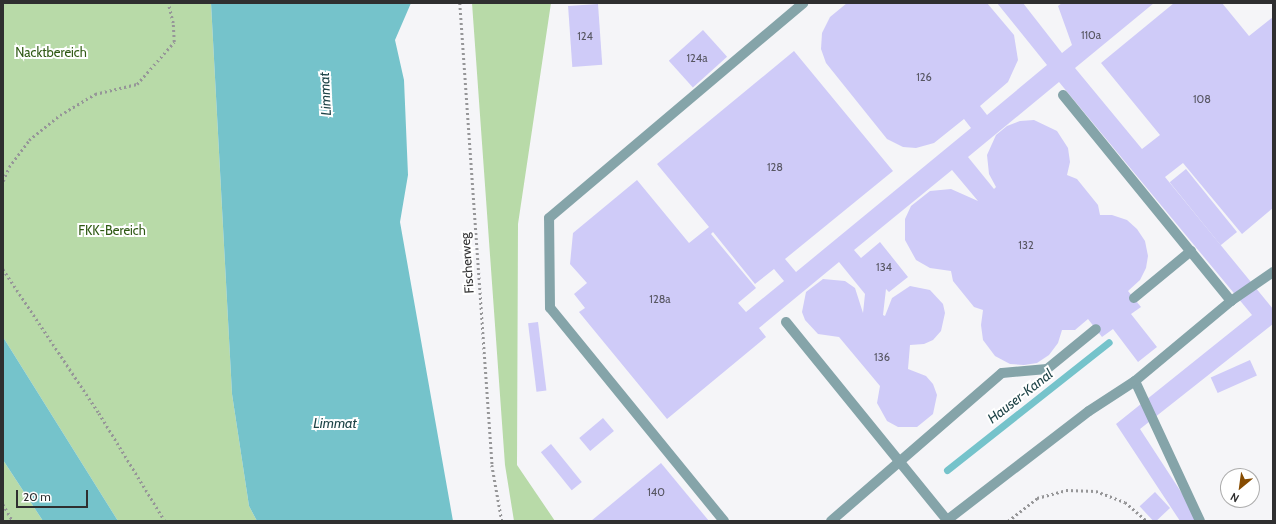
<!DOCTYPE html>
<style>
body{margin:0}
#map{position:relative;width:1276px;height:524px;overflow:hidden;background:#f5f5f8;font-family:Cabin,sans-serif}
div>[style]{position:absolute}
.green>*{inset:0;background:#b8daa8}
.water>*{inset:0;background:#75c3cb}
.stream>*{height:7px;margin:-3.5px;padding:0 3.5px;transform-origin:3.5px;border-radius:3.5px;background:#75c3cb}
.building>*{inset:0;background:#cfcbf8;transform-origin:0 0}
.path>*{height:2.5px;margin-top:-1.25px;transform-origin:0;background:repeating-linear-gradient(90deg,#969698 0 2px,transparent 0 5px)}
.lane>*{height:10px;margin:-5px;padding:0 5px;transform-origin:5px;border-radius:5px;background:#85a4a9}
span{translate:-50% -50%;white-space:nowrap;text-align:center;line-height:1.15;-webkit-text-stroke:4px #fff;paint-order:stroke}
.number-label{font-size:11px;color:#575662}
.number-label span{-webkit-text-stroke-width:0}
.park-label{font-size:13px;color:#2f5914}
.street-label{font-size:13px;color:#2f2f30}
.water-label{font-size:14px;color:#1e4347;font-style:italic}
.frame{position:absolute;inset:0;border:4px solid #2f2f30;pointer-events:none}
.north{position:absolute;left:1220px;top:468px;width:40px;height:40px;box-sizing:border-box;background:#fff;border:1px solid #acacac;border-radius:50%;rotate:209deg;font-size:11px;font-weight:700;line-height:16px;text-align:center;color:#2f2f30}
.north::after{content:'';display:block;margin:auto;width:14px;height:18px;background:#864c02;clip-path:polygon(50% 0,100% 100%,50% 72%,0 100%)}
.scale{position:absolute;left:16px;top:490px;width:72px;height:18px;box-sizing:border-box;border:2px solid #2f2f30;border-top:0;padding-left:5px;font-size:12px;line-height:14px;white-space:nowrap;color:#2f2f30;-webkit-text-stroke:3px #fff;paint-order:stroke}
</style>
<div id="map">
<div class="green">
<div style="clip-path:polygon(3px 3px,211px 3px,232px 394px,249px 506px,257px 521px,118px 521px,3px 337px)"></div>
<div style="clip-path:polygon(472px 3px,551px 3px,518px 224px,517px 465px,555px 521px,514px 521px,505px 465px)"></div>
<div style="clip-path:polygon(3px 460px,43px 521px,3px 521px)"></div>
</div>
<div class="water">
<div style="clip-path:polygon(211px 3px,411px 3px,395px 40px,404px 80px,408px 175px,400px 222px,453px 521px,257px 521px,249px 506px,232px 394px)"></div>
<div style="clip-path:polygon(3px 337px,118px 521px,43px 521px,3px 460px)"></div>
</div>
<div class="stream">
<div style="left:947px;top:470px;width:206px;rotate:-38.3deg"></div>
</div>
<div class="building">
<div style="clip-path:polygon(evenodd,847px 3px,987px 3px,1014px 35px,1018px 60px,1008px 82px,980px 106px,987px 115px,1047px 65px,997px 3px,1023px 3px,1062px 53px,1072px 45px,1058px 6px,1062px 3px,1154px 3px,1075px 68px,1142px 149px,1160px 135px,1101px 63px,1174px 3px,1222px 3px,1249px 36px,1273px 17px,1273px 208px,1242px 234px,1183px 163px,1165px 177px,1273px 309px,1273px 324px,1140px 429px,1198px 518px,1203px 521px,1180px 521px,1116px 424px,1252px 315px,1059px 82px,968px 157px,994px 189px,996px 187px,989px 174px,987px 155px,996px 135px,1007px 126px,1020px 121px,1034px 120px,1057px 131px,1068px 148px,1070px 162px,1067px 175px,1077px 179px,1098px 205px,1100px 215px,1112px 215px,1127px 220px,1137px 229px,1145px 241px,1148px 256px,1146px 268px,1140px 280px,1128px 291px,1141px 307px,1131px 314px,1157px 347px,1138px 362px,1113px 329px,1102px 337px,1088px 319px,1075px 330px,1062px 330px,1058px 343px,1049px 355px,1037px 363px,1024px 365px,1010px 364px,995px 356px,983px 340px,981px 325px,983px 310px,974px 307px,953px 281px,951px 271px,930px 268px,916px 260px,905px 240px,905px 219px,911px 206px,930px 191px,951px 189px,978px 201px,952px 170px,854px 250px,861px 258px,880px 242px,908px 277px,889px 292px,886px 289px,883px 315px,885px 316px,892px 298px,910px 286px,930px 290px,943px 304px,945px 313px,941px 331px,933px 340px,924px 344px,910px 345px,908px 369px,926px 376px,933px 384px,937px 395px,933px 414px,917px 427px,898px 427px,887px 421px,877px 403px,880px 386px,839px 337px,818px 334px,805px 320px,802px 312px,806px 292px,823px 279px,845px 281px,855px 288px,863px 313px,865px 294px,839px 262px,759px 328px,766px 337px,667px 419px,579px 312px,585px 308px,574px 294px,587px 283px,570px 264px,573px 233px,637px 180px,689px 243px,709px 227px,657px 164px,794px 51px,893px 171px,785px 259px,796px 272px,971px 128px,964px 119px,934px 143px,916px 148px,903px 147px,887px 139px,826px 63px,821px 49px,822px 33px,830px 17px,847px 3px,713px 232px,755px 284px,774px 269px,784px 281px,746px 312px,738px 303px,756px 288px,711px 234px,713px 232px)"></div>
<div style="left:598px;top:4px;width:61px;height:30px;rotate:86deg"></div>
<div style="left:703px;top:30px;width:36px;height:46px;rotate:48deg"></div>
<div style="left:1186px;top:169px;width:81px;height:21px;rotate:51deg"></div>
<div style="left:538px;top:322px;width:69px;height:10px;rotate:83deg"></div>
<div style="left:1250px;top:360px;width:17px;height:43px;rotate:66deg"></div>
<div style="left:603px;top:418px;width:17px;height:31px;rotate:50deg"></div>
<div style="left:551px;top:444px;width:49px;height:13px;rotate:51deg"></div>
<div style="clip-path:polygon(661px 463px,709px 521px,591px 521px)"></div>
<div style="left:1155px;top:492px;width:22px;height:21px;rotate:47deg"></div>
</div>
<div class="path">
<div style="left:460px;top:3px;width:463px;rotate:86deg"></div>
<div style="left:492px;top:465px;width:57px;rotate:79.9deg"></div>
<div style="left:3px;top:181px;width:15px;rotate:-67deg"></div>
<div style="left:9px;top:167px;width:34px;rotate:-53deg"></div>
<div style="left:29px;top:140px;width:40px;rotate:-39deg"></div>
<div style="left:60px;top:115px;width:41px;rotate:-31deg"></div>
<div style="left:95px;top:94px;width:43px;rotate:-13.4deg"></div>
<div style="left:137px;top:84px;width:56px;rotate:-48.6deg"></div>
<div style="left:174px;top:42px;width:19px;rotate:-93deg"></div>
<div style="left:173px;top:23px;width:21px;rotate:-104deg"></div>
<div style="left:3px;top:269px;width:173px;rotate:56.3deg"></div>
<div style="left:99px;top:413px;width:127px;rotate:58.6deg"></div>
<div style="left:3px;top:504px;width:20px;rotate:60deg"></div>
<div style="left:1008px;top:521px;width:37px;rotate:-38deg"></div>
<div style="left:1037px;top:498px;width:30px;rotate:-15deg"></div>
<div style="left:1066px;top:490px;width:30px;rotate:2deg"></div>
<div style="left:1096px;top:491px;width:31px;rotate:21deg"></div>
<div style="left:1125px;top:502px;width:29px;rotate:41deg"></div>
</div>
<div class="lane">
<div style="left:1063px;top:95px;width:266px;rotate:50.8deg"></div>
<div style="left:1134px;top:298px;width:74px;rotate:-39.5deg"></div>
<div style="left:786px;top:322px;width:255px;rotate:50.9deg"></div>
<div style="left:1135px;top:381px;width:154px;rotate:65.1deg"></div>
<div style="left:724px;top:521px;width:275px;rotate:-129.2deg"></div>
<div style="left:550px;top:308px;width:90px;rotate:-90.6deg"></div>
<div style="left:549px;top:218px;width:333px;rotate:-40.2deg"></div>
<div style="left:831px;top:521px;width:226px;rotate:-40.9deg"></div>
<div style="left:1002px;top:373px;width:45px;rotate:-5.1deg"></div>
<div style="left:1047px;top:369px;width:63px;rotate:-39.2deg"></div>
<div style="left:946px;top:521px;width:180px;rotate:-37.6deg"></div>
<div style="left:1089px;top:411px;width:55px;rotate:-33.1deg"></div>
<div style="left:1135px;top:381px;width:125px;rotate:-39.8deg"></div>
<div style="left:1231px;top:301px;width:51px;rotate:-34.6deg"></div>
</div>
<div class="number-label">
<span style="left:1091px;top:35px">110a</span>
<span style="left:585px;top:36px">124</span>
<span style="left:697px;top:58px">124a</span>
<span style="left:924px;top:77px">126</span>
<span style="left:1202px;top:99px">108</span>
<span style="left:775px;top:167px">128</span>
<span style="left:1026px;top:245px">132</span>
<span style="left:884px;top:267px">134</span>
<span style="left:660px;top:299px">128a</span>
<span style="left:882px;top:357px">136</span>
<span style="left:656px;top:492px">140</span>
</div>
<div class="park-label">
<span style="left:51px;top:52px">Nacktbereich</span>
<span style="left:112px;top:230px">FKK-Bereich</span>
</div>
<div class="street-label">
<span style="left:467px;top:263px;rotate:-94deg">Fischerweg</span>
</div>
<div class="water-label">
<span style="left:325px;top:94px;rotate:-93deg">Limmat</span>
<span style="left:1020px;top:396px;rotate:-38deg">Hauser-Kanal</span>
<span style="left:335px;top:423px">Limmat</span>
</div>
<div class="frame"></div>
<div class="north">N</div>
<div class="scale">20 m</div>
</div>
